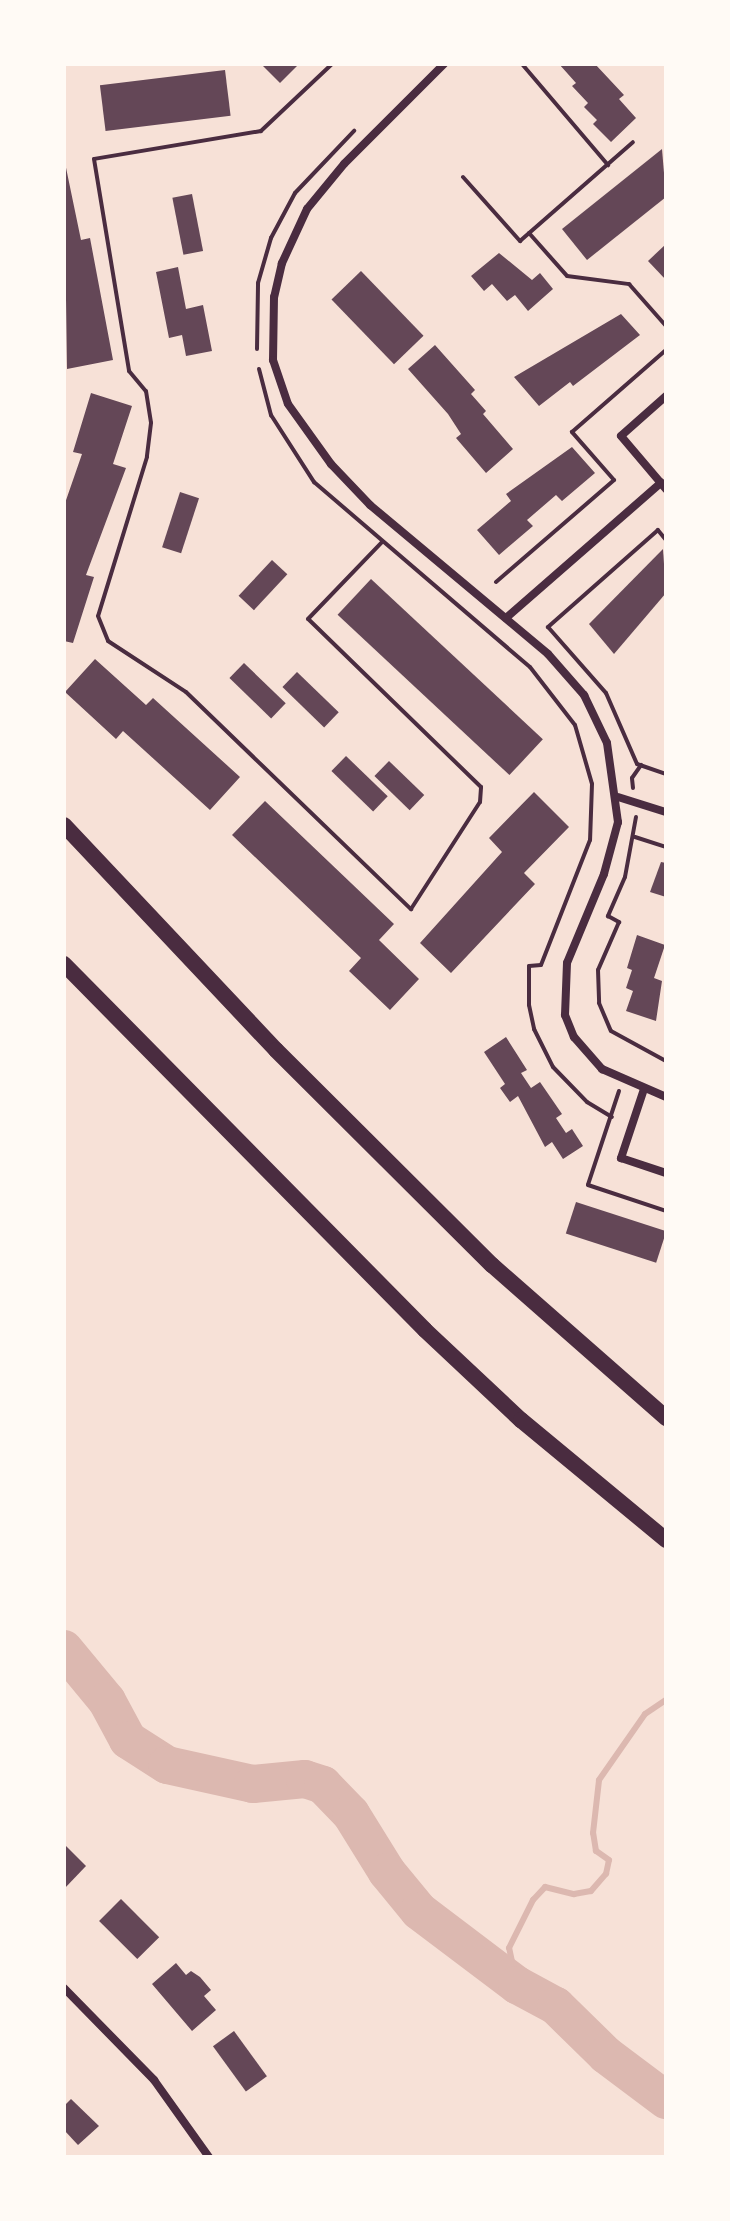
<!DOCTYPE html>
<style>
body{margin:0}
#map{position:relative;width:730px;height:2221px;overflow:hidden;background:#f7e1d7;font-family:"PT Serif",serif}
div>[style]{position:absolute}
.stream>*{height:6px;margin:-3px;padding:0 3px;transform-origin:3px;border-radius:3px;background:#dcb8b0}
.river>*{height:38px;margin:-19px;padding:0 19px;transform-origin:19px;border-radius:19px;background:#dcb8b0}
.building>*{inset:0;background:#644757;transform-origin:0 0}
.path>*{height:4px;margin:-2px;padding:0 2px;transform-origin:2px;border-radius:2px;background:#4a2c40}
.minor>*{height:8px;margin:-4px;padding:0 4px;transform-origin:4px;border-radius:4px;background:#4a2c40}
.primary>*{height:16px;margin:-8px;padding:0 8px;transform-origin:8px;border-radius:8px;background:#4a2c40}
span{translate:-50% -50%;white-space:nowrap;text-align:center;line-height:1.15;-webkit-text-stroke:8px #fffaf5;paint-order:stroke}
.frame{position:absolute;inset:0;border:66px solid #fffaf5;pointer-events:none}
</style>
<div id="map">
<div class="stream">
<div style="left:517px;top:1985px;width:38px;rotate:-102deg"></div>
<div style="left:509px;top:1948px;width:54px;rotate:-63.4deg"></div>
<div style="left:533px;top:1900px;width:18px;rotate:-47deg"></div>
<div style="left:545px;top:1887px;width:30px;rotate:14deg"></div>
<div style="left:574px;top:1894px;width:17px;rotate:-10deg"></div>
<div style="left:591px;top:1891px;width:23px;rotate:-49deg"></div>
<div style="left:606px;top:1874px;width:14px;rotate:-78deg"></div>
<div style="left:609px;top:1860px;width:16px;rotate:-145deg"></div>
<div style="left:596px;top:1851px;width:18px;rotate:-99deg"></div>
<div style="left:593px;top:1833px;width:53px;rotate:-83.5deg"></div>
<div style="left:599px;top:1780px;width:80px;rotate:-55.1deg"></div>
<div style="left:645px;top:1714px;width:25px;rotate:-34deg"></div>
</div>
<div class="river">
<div style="left:64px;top:1649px;width:67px;rotate:50.4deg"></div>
<div style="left:107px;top:1701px;width:44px;rotate:61.7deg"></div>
<div style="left:128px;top:1740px;width:46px;rotate:32.7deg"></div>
<div style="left:167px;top:1765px;width:88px;rotate:12.5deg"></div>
<div style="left:253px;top:1784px;width:52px;rotate:-5.5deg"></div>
<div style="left:305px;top:1779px;width:19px;rotate:18deg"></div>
<div style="left:323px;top:1785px;width:40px;rotate:46deg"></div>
<div style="left:351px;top:1814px;width:68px;rotate:58.2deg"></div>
<div style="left:387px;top:1872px;width:50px;rotate:50.6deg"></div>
<div style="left:419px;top:1911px;width:123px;rotate:37.1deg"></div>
<div style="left:517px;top:1985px;width:44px;rotate:28.3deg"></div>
<div style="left:556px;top:2006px;width:70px;rotate:44.4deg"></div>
<div style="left:606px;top:2055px;width:75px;rotate:36.9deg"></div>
</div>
<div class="building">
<div style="clip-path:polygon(261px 64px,299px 64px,280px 83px)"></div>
<div style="clip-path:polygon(559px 64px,595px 64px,624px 95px,619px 99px,636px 118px,611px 142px,593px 124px,597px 120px,584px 107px,588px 103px,572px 86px,576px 83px)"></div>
<div style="left:225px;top:70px;width:46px;height:126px;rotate:83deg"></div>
<div style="clip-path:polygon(662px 149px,666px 197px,587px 260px,562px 229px)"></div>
<div style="clip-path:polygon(64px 158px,81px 240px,90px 238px,113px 360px,67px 369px)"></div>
<div style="left:192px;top:194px;width:58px;height:20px;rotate:79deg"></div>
<div style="clip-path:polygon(666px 244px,666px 280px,648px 261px)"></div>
<div style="clip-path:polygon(499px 253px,532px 280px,540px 273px,553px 289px,528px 311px,515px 295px,507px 301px,492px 284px,484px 291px,471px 276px)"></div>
<div style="clip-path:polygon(178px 267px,186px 309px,203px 305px,212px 351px,186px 356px,182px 335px,169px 338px,156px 272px)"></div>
<div style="left:361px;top:271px;width:90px;height:41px;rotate:46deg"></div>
<div style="clip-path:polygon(621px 314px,640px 335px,573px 386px,570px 382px,539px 406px,514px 377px)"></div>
<div style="clip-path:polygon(435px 345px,475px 390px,471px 394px,486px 411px,483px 414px,513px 449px,486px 473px,456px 438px,461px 434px,448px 414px,408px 369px)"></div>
<div style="clip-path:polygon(91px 393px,132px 406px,113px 464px,126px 468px,86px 575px,94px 577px,73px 643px,64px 641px,64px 506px,82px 454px,73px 452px)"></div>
<div style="clip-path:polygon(572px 447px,595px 473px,562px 501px,556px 495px,527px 520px,533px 526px,499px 555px,477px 530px,511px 501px,506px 494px)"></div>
<div style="left:180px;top:492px;width:20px;height:58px;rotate:18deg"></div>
<div style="clip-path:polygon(663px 549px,666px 593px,614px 654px,589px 624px)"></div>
<div style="left:272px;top:560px;width:21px;height:49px;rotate:43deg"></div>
<div style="left:371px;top:579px;width:235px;height:49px;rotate:43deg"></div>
<div style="clip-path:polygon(95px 659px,146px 705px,153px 698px,240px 777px,210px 810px,123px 731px,116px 739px,65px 692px)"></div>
<div style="left:244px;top:663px;width:58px;height:21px;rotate:44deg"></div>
<div style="left:297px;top:672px;width:58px;height:21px;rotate:44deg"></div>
<div style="left:346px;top:756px;width:58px;height:21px;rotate:44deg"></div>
<div style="left:389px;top:761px;width:49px;height:21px;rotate:44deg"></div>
<div style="clip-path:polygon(534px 792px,569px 827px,524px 873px,535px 884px,451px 973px,420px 943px,502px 852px,489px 838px)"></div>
<div style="clip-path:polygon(265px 801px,394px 924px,379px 940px,419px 979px,390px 1010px,349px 971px,361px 958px,232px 835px)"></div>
<div style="clip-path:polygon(661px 862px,666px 863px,666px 897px,650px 892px)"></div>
<div style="clip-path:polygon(637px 935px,665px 945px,654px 978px,662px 981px,656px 1021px,626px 1011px,633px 991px,626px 988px,632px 970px,627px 968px)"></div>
<div style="clip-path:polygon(506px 1037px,527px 1070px,521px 1073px,531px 1088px,540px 1082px,562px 1114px,556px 1118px,566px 1133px,572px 1129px,583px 1146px,563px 1159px,552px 1142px,545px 1147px,518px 1096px,510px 1102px,500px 1088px,505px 1084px,484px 1052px)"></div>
<div style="left:576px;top:1202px;width:95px;height:33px;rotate:18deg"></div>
<div style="clip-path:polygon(64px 1844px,86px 1866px,64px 1889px)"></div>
<div style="left:121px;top:1899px;width:54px;height:31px;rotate:45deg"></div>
<div style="clip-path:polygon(176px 1963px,186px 1975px,191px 1971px,200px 1977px,211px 1990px,204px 1996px,216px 2010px,192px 2031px,152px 1984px)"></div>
<div style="left:234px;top:2031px;width:56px;height:26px;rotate:54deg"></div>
<div style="clip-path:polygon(71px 2099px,99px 2126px,78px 2145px,64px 2130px,64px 2106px)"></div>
</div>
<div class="path">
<div style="left:332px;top:64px;width:98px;rotate:136.7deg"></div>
<div style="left:261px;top:131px;width:169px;rotate:170.5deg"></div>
<div style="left:94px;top:159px;width:215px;rotate:80.6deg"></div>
<div style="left:129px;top:371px;width:26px;rotate:50deg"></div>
<div style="left:146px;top:391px;width:32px;rotate:81deg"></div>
<div style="left:151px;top:423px;width:34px;rotate:97deg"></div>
<div style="left:147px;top:457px;width:166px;rotate:107.1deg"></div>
<div style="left:98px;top:616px;width:27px;rotate:68deg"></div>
<div style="left:108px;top:641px;width:93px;rotate:33.2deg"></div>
<div style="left:186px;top:692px;width:313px;rotate:44deg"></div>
<div style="left:411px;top:909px;width:127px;rotate:-57.2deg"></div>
<div style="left:480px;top:802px;width:15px;rotate:-86deg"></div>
<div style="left:481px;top:787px;width:241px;rotate:-135.8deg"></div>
<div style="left:308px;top:619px;width:107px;rotate:-46.1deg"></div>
<div style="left:522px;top:64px;width:133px;rotate:49.6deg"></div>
<div style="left:463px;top:177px;width:86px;rotate:48.3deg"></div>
<div style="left:520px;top:241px;width:150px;rotate:-41.2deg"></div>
<div style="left:529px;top:233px;width:57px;rotate:48.5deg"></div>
<div style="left:567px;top:276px;width:63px;rotate:7.4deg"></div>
<div style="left:629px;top:284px;width:56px;rotate:48.6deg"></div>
<div style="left:257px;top:349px;width:66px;rotate:-89.1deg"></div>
<div style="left:258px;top:283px;width:47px;rotate:-73.9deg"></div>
<div style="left:271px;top:238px;width:51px;rotate:-61.9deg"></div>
<div style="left:295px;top:193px;width:86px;rotate:-46.4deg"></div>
<div style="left:259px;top:369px;width:48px;rotate:75.4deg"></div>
<div style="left:271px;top:415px;width:80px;rotate:57.3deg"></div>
<div style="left:314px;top:482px;width:284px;rotate:40.6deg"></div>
<div style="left:530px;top:667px;width:73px;rotate:52.2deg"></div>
<div style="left:575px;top:725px;width:61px;rotate:73.9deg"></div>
<div style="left:592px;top:784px;width:56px;rotate:92deg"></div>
<div style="left:590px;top:840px;width:134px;rotate:111.4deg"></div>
<div style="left:541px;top:965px;width:12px;rotate:175deg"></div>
<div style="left:529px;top:966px;width:39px;rotate:90deg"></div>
<div style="left:529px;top:1005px;width:25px;rotate:78deg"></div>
<div style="left:534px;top:1029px;width:42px;rotate:63.4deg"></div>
<div style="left:553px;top:1067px;width:49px;rotate:45.8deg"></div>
<div style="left:587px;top:1102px;width:29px;rotate:31deg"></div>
<div style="left:666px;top:540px;width:13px;rotate:-129deg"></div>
<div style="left:658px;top:530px;width:147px;rotate:138.6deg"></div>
<div style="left:548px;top:627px;width:88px;rotate:48.7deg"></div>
<div style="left:606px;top:693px;width:77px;rotate:66.4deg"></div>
<div style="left:637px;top:764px;width:31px;rotate:19deg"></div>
<div style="left:496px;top:582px;width:156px;rotate:-40.8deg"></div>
<div style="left:614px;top:480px;width:64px;rotate:-131.2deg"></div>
<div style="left:572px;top:432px;width:125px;rotate:-41.1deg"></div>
<div style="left:633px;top:788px;width:10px;rotate:-96deg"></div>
<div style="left:632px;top:778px;width:16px;rotate:-55deg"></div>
<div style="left:636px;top:817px;width:61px;rotate:100.4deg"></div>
<div style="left:625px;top:877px;width:43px;rotate:113.6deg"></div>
<div style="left:608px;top:916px;width:13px;rotate:29deg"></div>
<div style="left:619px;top:922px;width:52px;rotate:113.6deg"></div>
<div style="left:598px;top:970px;width:33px;rotate:88deg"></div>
<div style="left:599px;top:1003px;width:30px;rotate:67deg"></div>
<div style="left:611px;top:1031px;width:63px;rotate:28.6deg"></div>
<div style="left:635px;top:837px;width:33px;rotate:18deg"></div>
<div style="left:619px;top:1091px;width:99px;rotate:108.3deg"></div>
<div style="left:588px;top:1185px;width:82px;rotate:18.4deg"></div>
</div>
<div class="minor">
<div style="left:444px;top:64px;width:141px;rotate:135deg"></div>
<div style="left:344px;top:164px;width:58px;rotate:129.4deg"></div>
<div style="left:307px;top:209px;width:60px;rotate:114.8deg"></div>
<div style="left:282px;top:263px;width:35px;rotate:103deg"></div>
<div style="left:274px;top:297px;width:63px;rotate:90.9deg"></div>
<div style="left:273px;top:360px;width:46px;rotate:71.2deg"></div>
<div style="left:288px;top:404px;width:74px;rotate:54.4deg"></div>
<div style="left:331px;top:464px;width:57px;rotate:46.4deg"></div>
<div style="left:370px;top:505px;width:232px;rotate:39.9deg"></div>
<div style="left:548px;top:654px;width:55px;rotate:48.7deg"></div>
<div style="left:584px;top:695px;width:53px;rotate:64.4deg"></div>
<div style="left:607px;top:743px;width:80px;rotate:82.1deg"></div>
<div style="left:618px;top:822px;width:54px;rotate:105.1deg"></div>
<div style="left:604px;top:874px;width:96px;rotate:112.6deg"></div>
<div style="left:567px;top:963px;width:52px;rotate:92.2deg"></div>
<div style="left:565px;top:1015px;width:24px;rotate:68deg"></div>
<div style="left:574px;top:1037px;width:43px;rotate:48.8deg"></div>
<div style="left:602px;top:1069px;width:70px;rotate:23.6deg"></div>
<div style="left:666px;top:396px;width:60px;rotate:138.4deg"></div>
<div style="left:621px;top:436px;width:70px;rotate:49.7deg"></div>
<div style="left:506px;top:618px;width:206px;rotate:-41.1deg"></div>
<div style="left:618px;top:797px;width:50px;rotate:17.4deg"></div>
<div style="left:644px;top:1089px;width:73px;rotate:108.4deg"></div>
<div style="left:621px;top:1158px;width:47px;rotate:18.4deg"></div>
<div style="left:64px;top:1988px;width:129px;rotate:45.6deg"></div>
<div style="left:154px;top:2080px;width:95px;rotate:54.5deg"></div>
</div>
<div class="primary">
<div style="left:64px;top:825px;width:309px;rotate:46.7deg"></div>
<div style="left:276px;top:1050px;width:305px;rotate:44.9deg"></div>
<div style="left:492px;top:1265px;width:232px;rotate:41.3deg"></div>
<div style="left:64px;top:964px;width:514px;rotate:45.39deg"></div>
<div style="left:425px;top:1330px;width:132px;rotate:43.2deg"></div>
<div style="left:521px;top:1420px;width:188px;rotate:39.6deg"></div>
</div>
<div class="frame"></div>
</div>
